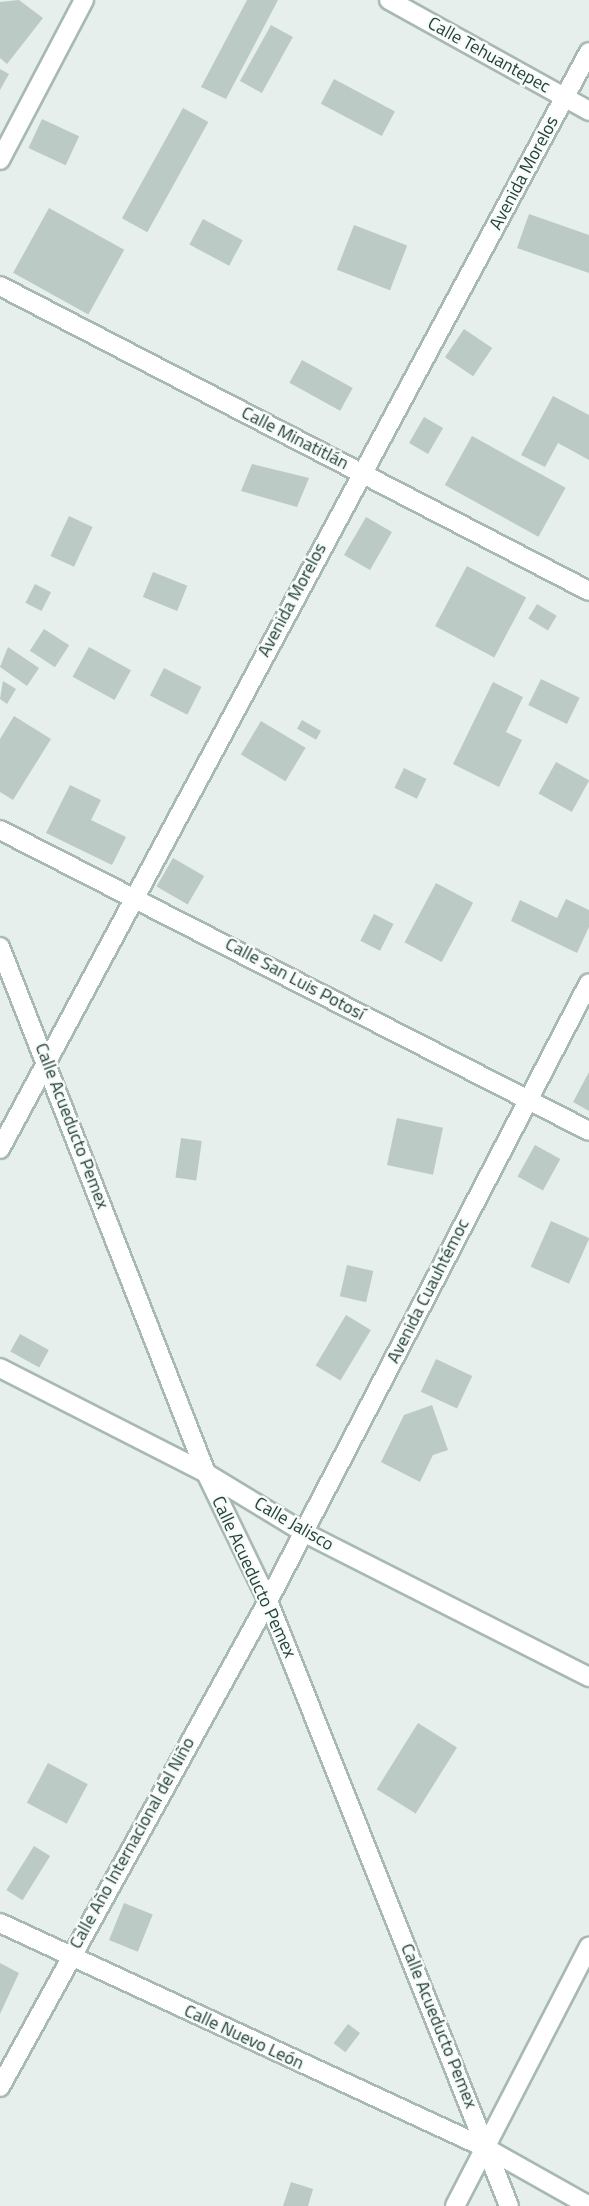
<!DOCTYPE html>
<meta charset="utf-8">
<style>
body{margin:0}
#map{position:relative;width:589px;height:2206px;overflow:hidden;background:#e6efeb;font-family:"Titillium Web",sans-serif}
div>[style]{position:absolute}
.building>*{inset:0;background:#bbcac4;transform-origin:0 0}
.roads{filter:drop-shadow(2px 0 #a8b8b2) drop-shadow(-2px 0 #a8b8b2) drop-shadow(0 2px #a8b8b2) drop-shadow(0 -2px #a8b8b2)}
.minor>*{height:18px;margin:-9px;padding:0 9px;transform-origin:9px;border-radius:9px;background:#fff}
span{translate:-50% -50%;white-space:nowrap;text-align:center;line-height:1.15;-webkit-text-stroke:4.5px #f7fbf9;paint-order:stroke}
.street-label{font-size:18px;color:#24423a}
</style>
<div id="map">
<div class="building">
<div style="clip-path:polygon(19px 0,43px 18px,7px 64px,0 58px,0 2px)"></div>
<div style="clip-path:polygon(247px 0,278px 0,226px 99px,201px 87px)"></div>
<div style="left:271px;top:25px;width:25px;height:64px;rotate:29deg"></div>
<div style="clip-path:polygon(0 69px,9px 74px,0 90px)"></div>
<div style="left:334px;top:79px;width:69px;height:28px;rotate:28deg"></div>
<div style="left:183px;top:108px;width:29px;height:126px;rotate:29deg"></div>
<div style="left:42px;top:119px;width:41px;height:32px;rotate:25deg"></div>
<div style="left:49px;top:208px;width:86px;height:74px;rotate:29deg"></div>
<div style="clip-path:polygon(529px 214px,589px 235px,589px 273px,517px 248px)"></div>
<div style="left:203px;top:219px;width:45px;height:29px;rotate:28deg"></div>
<div style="left:354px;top:225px;width:57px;height:48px;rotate:21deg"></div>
<div style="left:464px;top:329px;width:34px;height:34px;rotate:34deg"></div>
<div style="left:302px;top:360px;width:58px;height:26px;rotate:29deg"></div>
<div style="clip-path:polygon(553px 396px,589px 415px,589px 460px,558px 443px,545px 467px,521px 455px)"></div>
<div style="left:424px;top:417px;width:22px;height:30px;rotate:30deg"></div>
<div style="left:472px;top:436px;width:107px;height:56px;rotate:29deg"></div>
<div style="clip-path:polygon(252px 464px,309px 478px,297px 507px,241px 491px)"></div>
<div style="left:69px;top:516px;width:26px;height:44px;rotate:25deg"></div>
<div style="left:366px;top:517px;width:30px;height:44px;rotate:30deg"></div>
<div style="left:467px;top:566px;width:67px;height:68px;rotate:28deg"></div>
<div style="left:153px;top:572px;width:37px;height:27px;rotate:22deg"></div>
<div style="left:35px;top:584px;width:18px;height:21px;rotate:27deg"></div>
<div style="left:537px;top:604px;width:23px;height:17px;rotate:31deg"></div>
<div style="left:44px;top:629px;width:30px;height:26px;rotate:33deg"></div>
<div style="clip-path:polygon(8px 647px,39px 668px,27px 686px,0 667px)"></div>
<div style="left:89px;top:647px;width:48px;height:34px;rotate:29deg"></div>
<div style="left:164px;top:668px;width:42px;height:31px;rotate:27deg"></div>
<div style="left:541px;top:679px;width:43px;height:29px;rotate:26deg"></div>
<div style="clip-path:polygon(3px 681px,16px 689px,7px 704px,0 699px)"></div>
<div style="clip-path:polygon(493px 682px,523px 697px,506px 732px,522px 740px,499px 787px,453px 764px)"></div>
<div style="clip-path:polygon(14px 716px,51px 739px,13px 800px,0 792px,0 739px)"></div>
<div style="left:302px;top:720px;width:22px;height:10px;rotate:30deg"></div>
<div style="left:261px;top:721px;width:52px;height:39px;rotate:31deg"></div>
<div style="left:556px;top:762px;width:38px;height:36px;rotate:29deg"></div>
<div style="left:404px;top:768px;width:25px;height:22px;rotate:26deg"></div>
<div style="clip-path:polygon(70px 785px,101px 800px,91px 820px,126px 837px,112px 865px,46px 833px)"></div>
<div style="left:173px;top:858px;width:36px;height:33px;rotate:30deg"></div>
<div style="left:436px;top:883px;width:42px;height:67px;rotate:28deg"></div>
<div style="clip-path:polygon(566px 899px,589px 910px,589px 927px,577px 953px,511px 921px,520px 900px,557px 918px)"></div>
<div style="left:374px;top:914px;width:22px;height:30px;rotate:27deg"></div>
<div style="clip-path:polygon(589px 1072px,589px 1111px,573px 1102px)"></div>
<div style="left:397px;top:1118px;width:47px;height:48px;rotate:12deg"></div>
<div style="left:181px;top:1138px;width:21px;height:40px;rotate:8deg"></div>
<div style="left:535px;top:1145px;width:29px;height:36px;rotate:29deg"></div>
<div style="left:551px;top:1221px;width:42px;height:50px;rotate:24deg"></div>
<div style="left:347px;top:1265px;width:27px;height:32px;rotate:13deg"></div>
<div style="left:346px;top:1315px;width:29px;height:59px;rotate:31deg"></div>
<div style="left:20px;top:1334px;width:33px;height:20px;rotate:29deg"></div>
<div style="left:436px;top:1359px;width:40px;height:36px;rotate:25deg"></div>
<div style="clip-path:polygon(432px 1405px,448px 1450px,433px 1455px,420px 1482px,381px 1462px,404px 1415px)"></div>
<div style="left:418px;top:1723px;width:46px;height:78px;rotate:32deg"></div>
<div style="left:48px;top:1763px;width:45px;height:45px;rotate:28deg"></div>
<div style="left:34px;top:1846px;width:19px;height:52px;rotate:32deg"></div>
<div style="left:124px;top:1903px;width:31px;height:40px;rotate:22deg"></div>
<div style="clip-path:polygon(0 1963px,19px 1973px,0 2014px)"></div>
<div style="left:348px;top:2024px;width:15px;height:24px;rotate:37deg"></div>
<div style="clip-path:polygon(291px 2182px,313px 2189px,308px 2206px,283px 2206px)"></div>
</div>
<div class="roads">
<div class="minor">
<div style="left:389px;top:0;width:229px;rotate:29deg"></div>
<div style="left:0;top:160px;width:181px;rotate:-62.3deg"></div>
<div style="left:0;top:286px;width:663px;rotate:27.38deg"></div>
<div style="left:0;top:830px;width:661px;rotate:27.07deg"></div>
<div style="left:0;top:947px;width:565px;rotate:68.61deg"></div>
<div style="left:206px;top:1473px;width:142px;rotate:64.2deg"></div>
<div style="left:268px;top:1601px;width:651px;rotate:68.28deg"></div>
<div style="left:0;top:1149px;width:1245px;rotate:-61.77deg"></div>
<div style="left:0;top:1368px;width:231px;rotate:27deg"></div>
<div style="left:206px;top:1473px;width:114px;rotate:31.3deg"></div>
<div style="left:303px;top:1532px;width:321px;rotate:26.9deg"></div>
<div style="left:0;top:1923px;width:538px;rotate:24.85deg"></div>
<div style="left:488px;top:2149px;width:116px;rotate:29.4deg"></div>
<div style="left:0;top:2087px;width:555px;rotate:-61.13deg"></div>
<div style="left:268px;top:1601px;width:696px;rotate:-62.55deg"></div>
<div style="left:455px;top:2206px;width:292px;rotate:-62.7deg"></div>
</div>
</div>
<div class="street-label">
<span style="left:489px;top:55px;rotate:29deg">Calle Tehuantepec</span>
<span style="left:524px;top:173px;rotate:-62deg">Avenida Morelos</span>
<span style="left:295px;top:438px;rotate:27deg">Calle Minatitlán</span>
<span style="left:292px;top:600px;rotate:-62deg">Avenida Morelos</span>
<span style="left:295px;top:979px;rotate:28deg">Calle San Luis Potosí</span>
<span style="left:72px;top:1126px;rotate:69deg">Calle Acueducto Pemex</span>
<span style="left:428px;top:1291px;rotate:-63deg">Avenida Cuauhtémoc</span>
<span style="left:294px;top:1524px;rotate:30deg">Calle Jalisco</span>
<span style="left:254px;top:1577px;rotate:65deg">Calle Acueducto Pemex</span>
<span style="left:132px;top:1843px;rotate:-61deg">Calle Año Internacional del Niño</span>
<span style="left:439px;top:2026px;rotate:68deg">Calle Acueducto Pemex</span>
<span style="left:244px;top:2037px;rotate:25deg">Calle Nuevo León</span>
</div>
</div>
